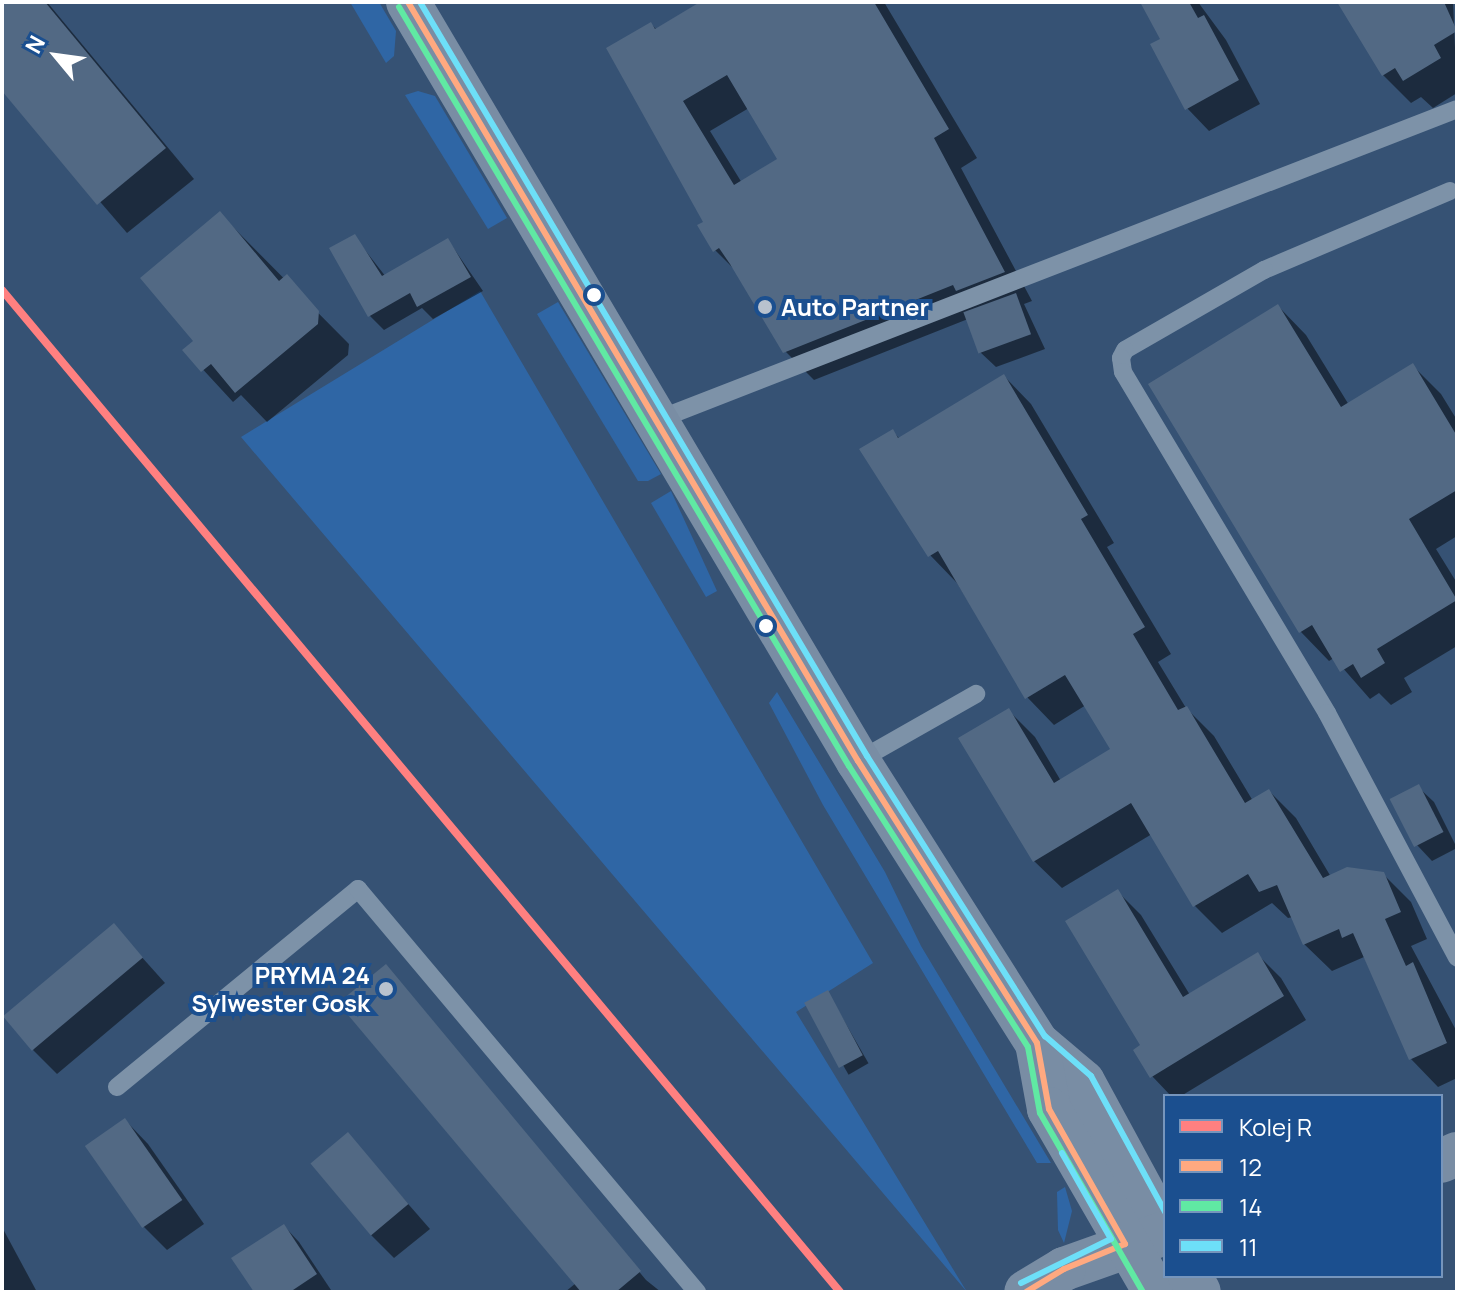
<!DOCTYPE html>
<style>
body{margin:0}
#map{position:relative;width:1459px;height:1294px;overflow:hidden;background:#365274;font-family:Manrope,sans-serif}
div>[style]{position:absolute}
.green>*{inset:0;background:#2f66a5}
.shadow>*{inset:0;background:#0007;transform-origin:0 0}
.building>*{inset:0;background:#526984;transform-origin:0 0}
.service>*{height:18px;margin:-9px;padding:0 9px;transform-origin:9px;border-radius:9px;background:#7d92a8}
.secondary>*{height:44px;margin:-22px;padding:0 22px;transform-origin:22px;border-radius:22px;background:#798da4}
.bus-1>*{height:6px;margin:-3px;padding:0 3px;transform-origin:3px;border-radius:3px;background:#ffa980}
.bus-2>*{height:6px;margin:-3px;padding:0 3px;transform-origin:3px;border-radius:3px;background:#60e9a3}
.bus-3>*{height:6px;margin:-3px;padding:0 3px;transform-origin:3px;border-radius:3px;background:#6ddff8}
.rail-1>*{height:8px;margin:-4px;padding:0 4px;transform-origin:4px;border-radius:4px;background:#ff8080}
.dots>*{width:22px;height:22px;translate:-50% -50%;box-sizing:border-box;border:4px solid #1b4f8f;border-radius:50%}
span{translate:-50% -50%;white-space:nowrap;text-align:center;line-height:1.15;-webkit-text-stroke:8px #1b4f8f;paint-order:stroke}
.poi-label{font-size:24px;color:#fff;font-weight:700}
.left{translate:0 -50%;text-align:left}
.right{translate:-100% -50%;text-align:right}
.frame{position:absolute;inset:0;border:4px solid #fff;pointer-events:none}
.legend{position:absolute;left:1163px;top:1094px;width:280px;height:184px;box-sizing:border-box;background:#1b4f8f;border:2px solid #7695bc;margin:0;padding:10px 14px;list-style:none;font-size:24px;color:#fff}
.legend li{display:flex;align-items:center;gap:16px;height:40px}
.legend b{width:40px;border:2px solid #7695bc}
.north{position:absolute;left:16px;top:16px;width:80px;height:80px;-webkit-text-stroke:6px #1b4f8f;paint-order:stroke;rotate:299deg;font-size:22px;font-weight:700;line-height:32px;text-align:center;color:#fff}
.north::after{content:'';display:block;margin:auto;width:28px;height:36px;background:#fff;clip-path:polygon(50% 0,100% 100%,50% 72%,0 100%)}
</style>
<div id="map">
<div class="green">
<div style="clip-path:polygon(350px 2px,379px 2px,396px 31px,394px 56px,386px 63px)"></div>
<div style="clip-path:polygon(418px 91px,435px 96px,507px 218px,488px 229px,405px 95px)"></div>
<div style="clip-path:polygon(480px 291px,873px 963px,796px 1012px,967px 1292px,241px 437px)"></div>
<div style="clip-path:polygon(558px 302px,661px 474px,648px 481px,638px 481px,537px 314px)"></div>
<div style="clip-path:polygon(671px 491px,717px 591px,706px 597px,651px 503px)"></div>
<div style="clip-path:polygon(777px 692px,885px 872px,921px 946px,1051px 1163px,1037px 1163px,823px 805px,769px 703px)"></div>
<div style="clip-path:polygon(1065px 1187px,1072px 1211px,1064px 1243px,1058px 1230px,1057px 1192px)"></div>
</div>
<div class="shadow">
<div style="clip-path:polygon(2px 2px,47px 2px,194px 179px,127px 233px,2px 88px)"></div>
<div style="clip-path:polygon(evenodd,704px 2px,884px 2px,977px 158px,961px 168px,1032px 301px,1024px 304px,1045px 349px,996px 367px,980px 352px,968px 319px,814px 380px,785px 351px,735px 270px,715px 250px,651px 24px,657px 30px,704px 2px,749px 108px,780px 160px,742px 183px,710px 131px,749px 108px)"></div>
<div style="clip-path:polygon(1142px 2px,1198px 2px,1226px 40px,1260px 104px,1209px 131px,1187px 108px,1163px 40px)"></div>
<div style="clip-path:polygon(1340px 2px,1453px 2px,1457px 93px,1433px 108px,1421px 97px,1411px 103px,1383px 75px)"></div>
<div style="clip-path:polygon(220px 214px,349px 344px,348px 355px,267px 422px,241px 395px,233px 402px,185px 350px,195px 342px)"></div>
<div style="clip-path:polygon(354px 236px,386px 277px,448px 240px,483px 291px,433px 319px,422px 308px,384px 330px,370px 316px)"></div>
<div style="clip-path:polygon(1278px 306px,1306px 335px,1349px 405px,1413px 366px,1441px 394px,1457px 420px,1457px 536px,1436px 549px,1457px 583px,1457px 646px,1404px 678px,1412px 692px,1391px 705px,1379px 693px,1370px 699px,1334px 658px,1329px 661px,1301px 632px,1150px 384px)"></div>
<div style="clip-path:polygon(1004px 376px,1031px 404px,1114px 543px,1107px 547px,1171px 654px,1158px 662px,1186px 708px,1214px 736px,1253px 801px,1269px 791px,1296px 818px,1331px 877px,1383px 874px,1411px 902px,1427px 939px,1411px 946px,1457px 1032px,1457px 1078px,1438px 1087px,1411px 1059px,1364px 957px,1332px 971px,1304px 944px,1293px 917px,1288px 918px,1272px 903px,1222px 933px,1195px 906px,1152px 834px,1062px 888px,1034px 861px,1008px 710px,1035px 737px,1061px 781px,1112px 750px,1086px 705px,1054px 725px,1027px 697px,957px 583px,930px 555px,892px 431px,900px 439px)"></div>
<div style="clip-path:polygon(1418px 787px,1434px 802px,1457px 848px,1432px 861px,1417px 845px)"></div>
<div style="clip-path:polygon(1118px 892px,1141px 915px,1190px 995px,1257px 954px,1281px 978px,1306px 1020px,1181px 1096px,1171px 1096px,1152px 1076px,1143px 1046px)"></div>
<div style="clip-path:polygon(114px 926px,165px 983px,57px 1074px,33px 1050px)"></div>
<div style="clip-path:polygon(386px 966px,646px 1280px,661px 1292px,565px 1292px,576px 1283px)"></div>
<div style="left:828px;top:993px;width:81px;height:23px;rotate:60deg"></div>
<div style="clip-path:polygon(125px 1120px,148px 1144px,204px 1224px,167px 1250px,144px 1227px,88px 1146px)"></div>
<div style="clip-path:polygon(348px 1135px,430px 1229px,394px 1258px,371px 1235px)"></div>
<div style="clip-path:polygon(284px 1226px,299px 1242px,331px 1290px,256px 1292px)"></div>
<div style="clip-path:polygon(2px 1227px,37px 1292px,2px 1292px)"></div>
</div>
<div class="building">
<div style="clip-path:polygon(2px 2px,45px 2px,166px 148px,97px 205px,2px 91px)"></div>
<div style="clip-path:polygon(evenodd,700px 2px,874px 2px,949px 129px,934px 138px,1005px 272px,956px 291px,953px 285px,783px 353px,730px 264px,719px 248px,713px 252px,697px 225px,703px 222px,606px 48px,651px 22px,655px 29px,700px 2px,727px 75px,777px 159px,734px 185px,683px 101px,727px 75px)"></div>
<div style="clip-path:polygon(1140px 2px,1189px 2px,1198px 18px,1204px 15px,1239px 80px,1185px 110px,1150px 44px,1160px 39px)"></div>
<div style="clip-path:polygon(1337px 2px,1444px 2px,1457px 31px,1434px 45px,1441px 58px,1403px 81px,1395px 68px,1382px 76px)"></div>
<div style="clip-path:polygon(220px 211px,279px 281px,287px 274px,319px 311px,318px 324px,235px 393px,211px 364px,201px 372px,182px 350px,193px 341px,140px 278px)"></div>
<div style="clip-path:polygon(355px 234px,382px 276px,448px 238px,471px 277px,417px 307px,410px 293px,368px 317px,329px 248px)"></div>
<div style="left:1016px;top:293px;width:44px;height:56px;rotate:70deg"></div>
<div style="clip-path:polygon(1278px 304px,1341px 407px,1413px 363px,1457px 436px,1457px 490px,1409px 519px,1457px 600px,1377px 649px,1385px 663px,1361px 678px,1353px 664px,1340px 672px,1312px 625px,1299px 633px,1148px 384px)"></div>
<div style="clip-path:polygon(1004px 374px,1088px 515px,1081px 519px,1145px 627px,1133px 634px,1178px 710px,1187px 706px,1245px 803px,1269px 789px,1323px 878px,1347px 867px,1384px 872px,1401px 912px,1385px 919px,1406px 966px,1413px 962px,1447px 1043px,1409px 1060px,1353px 933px,1342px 938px,1339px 929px,1303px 945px,1277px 885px,1259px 892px,1248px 874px,1193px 907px,1131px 803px,1033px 862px,958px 738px,1009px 708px,1054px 783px,1110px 749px,1065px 675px,1025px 699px,938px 551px,928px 557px,859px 449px,893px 429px,898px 438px)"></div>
<div style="left:1419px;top:784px;width:54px;height:33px;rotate:63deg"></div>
<div style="clip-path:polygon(1118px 889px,1183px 997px,1258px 952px,1284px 996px,1150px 1078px,1133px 1050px,1140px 1045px,1065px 921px)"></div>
<div style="left:114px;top:923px;width:45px;height:145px;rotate:50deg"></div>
<div style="clip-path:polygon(386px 964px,641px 1271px,616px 1292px,581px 1292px,338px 1003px)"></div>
<div style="left:828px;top:990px;width:74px;height:27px;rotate:62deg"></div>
<div style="left:125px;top:1118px;width:100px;height:49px;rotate:55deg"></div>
<div style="left:348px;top:1132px;width:94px;height:49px;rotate:50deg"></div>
<div style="clip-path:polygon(284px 1224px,317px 1274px,290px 1292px,254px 1292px,231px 1258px)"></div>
</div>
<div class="service">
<div style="left:1450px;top:191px;width:202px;rotate:157deg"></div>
<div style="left:1264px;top:270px;width:160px;rotate:150.1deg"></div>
<div style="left:1125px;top:350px;width:9px;rotate:117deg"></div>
<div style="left:1121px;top:358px;width:14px;rotate:82deg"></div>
<div style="left:1123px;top:372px;width:397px;rotate:59.1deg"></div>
<div style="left:1327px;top:713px;width:277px;rotate:62deg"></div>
<div style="left:657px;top:420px;width:858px;rotate:-21.24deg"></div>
<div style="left:858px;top:761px;width:136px;rotate:-29.6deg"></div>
<div style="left:117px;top:1087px;width:312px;rotate:-39.4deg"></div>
<div style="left:358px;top:889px;width:527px;rotate:49.93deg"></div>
</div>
<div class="secondary">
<div style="left:408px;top:2px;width:882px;rotate:59.34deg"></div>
<div style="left:858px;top:761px;width:334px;rotate:57.6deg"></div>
<div style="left:1037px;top:1043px;width:60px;rotate:40.3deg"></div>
<div style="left:1083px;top:1082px;width:172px;rotate:61.5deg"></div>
<div style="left:1165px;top:1233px;width:107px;rotate:160.4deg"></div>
<div style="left:1064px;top:1269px;width:44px;rotate:148.8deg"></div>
<div style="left:1037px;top:1043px;width:67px;rotate:79.7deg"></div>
<div style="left:1049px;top:1109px;width:211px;rotate:59.9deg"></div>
<div style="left:1441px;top:1161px;width:17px;rotate:-24deg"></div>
<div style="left:1190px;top:1276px;width:18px;rotate:61deg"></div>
</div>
<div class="bus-1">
<div style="left:408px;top:2px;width:882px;rotate:59.34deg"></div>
<div style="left:858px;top:761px;width:334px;rotate:57.6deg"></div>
<div style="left:1037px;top:1043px;width:67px;rotate:79.7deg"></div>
<div style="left:1049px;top:1109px;width:155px;rotate:60.6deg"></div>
<div style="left:1125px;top:1244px;width:66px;rotate:157.7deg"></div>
<div style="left:1064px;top:1269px;width:44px;rotate:148.8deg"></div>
</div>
<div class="bus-2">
<div style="left:399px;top:7px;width:882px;rotate:59.34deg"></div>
<div style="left:849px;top:766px;width:333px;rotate:57.5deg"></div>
<div style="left:1028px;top:1047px;width:67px;rotate:79.7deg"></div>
<div style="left:1040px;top:1113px;width:207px;rotate:60.1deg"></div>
</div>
<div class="bus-3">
<div style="left:420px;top:2px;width:877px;rotate:59.34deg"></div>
<div style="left:867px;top:756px;width:332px;rotate:57.6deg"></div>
<div style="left:1045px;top:1036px;width:61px;rotate:41deg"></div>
<div style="left:1091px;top:1076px;width:155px;rotate:61.4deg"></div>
<div style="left:1021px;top:1283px;width:100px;rotate:-26.1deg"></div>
<div style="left:1111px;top:1239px;width:99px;rotate:-119.7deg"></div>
</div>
<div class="rail-1">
<div style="left:2px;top:290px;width:1306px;rotate:50.09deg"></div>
</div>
<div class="dots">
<div style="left:594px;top:295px;background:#fff"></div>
<div style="left:765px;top:307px;background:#b9c2ce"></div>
<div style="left:766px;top:626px;background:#fff"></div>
<div style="left:386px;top:989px;background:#b9c2ce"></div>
</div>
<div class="poi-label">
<span class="left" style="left:781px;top:307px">Auto Partner</span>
<span class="right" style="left:370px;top:989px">PRYMA 24<br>Sylwester Gosk</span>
</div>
<div class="frame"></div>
<ul class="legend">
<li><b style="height:10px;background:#ff8080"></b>Kolej R</li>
<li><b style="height:10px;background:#ffa980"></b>12</li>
<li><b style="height:10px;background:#60e9a3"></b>14</li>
<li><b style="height:10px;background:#6ddff8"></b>11</li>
</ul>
<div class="north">N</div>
</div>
